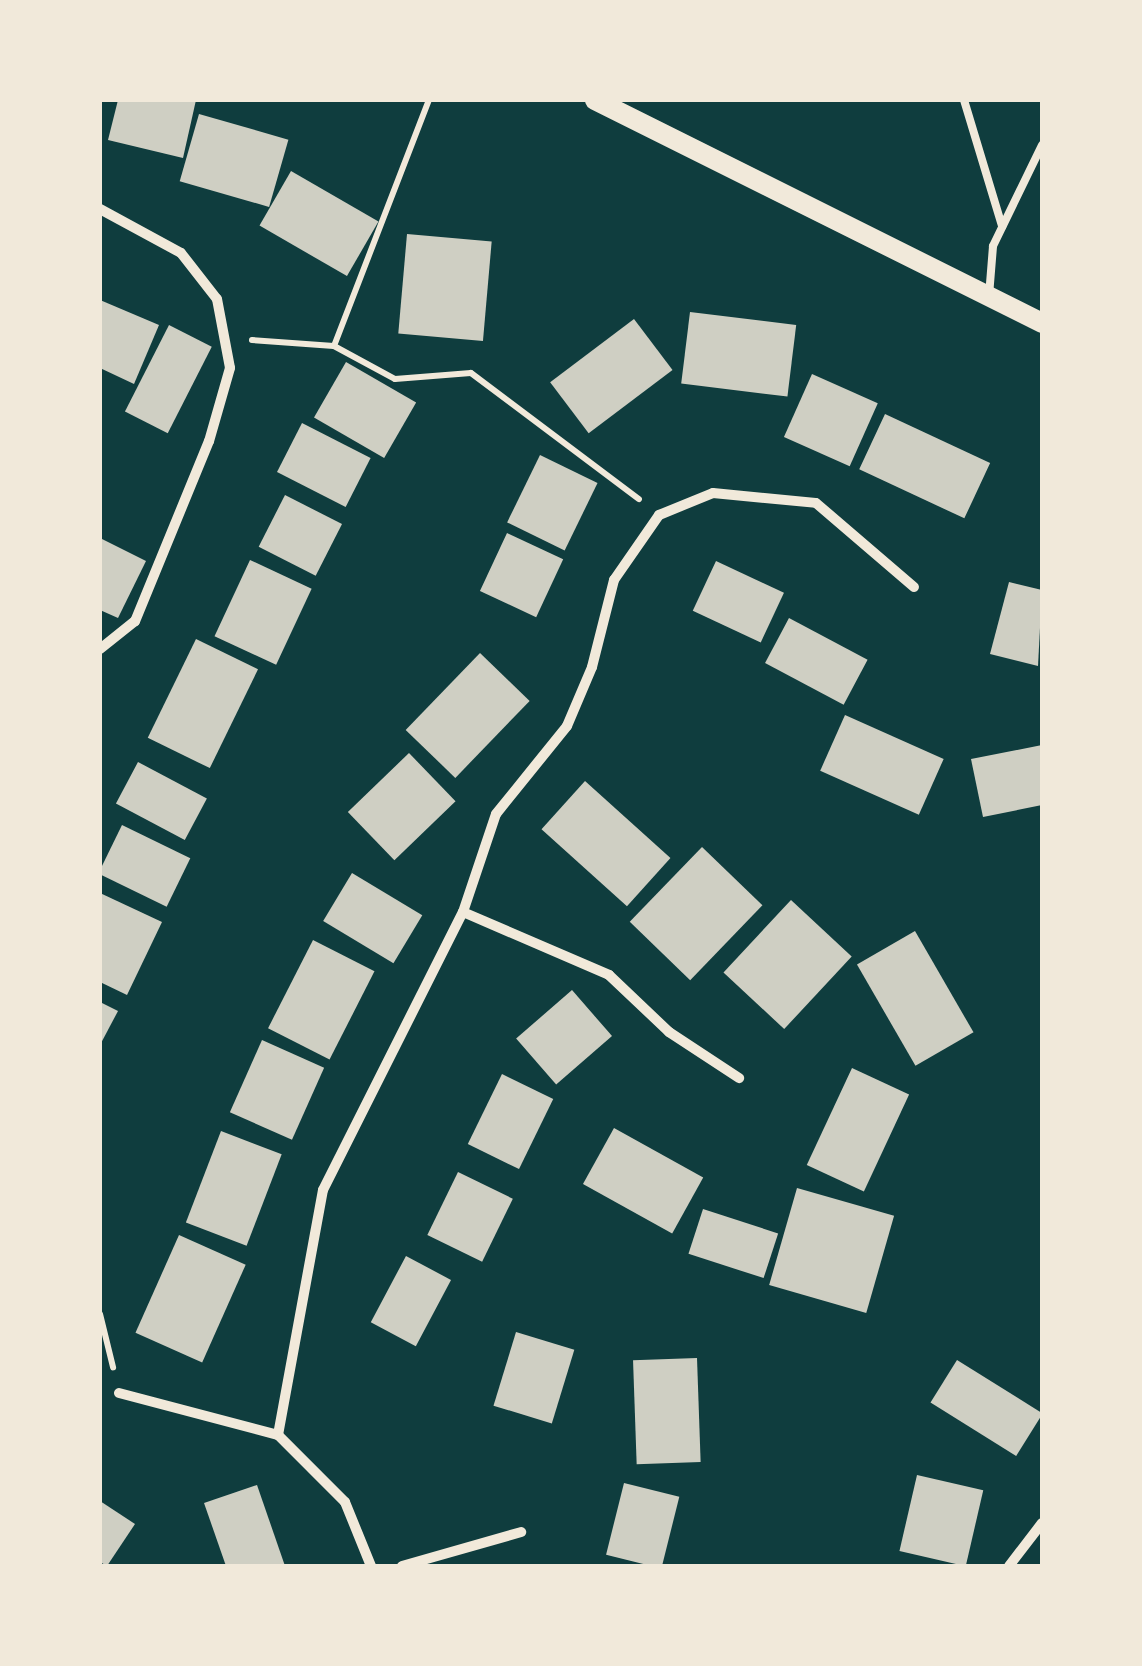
<!DOCTYPE html>
<style>
body{margin:0}
#map{position:relative;width:1142px;height:1666px;overflow:hidden;background:#0f3d3e;font-family:"Source Sans 3",sans-serif}
div>[style]{position:absolute}
.building>*{inset:0;background:#cfcfc3;transform-origin:0 0}
.path>*{height:6px;margin:-3px;padding:0 3px;transform-origin:3px;border-radius:3px;background:#f1e9da}
.service>*{height:8px;margin:-4px;padding:0 4px;transform-origin:4px;border-radius:4px;background:#f1e9da}
.minor>*{height:10px;margin:-5px;padding:0 5px;transform-origin:5px;border-radius:5px;background:#f1e9da}
.secondary>*{height:20px;margin:-10px;padding:0 10px;transform-origin:10px;border-radius:10px;background:#f1e9da}
span{translate:-50% -50%;white-space:nowrap;text-align:center;line-height:1.15;-webkit-text-stroke:8px #f1e9da;paint-order:stroke}
.frame{position:absolute;inset:0;border:102px solid #f1e9da;pointer-events:none}
</style>
<div id="map">
<div class="building">
<div style="clip-path:polygon(118px 100px,196px 100px,183px 158px,108px 140px)"></div>
<div style="left:199px;top:114px;width:93px;height:70px;rotate:16deg"></div>
<div style="left:291px;top:171px;width:101px;height:63px;rotate:30deg"></div>
<div style="left:407px;top:234px;width:85px;height:100px;rotate:5deg"></div>
<div style="clip-path:polygon(100px 300px,159px 325px,134px 384px,100px 368px)"></div>
<div style="left:690px;top:312px;width:107px;height:72px;rotate:7deg"></div>
<div style="left:634px;top:319px;width:64px;height:105px;rotate:53deg"></div>
<div style="left:169px;top:325px;width:48px;height:97px;rotate:27deg"></div>
<div style="left:346px;top:362px;width:81px;height:64px;rotate:30deg"></div>
<div style="left:812px;top:374px;width:72px;height:69px;rotate:24deg"></div>
<div style="left:885px;top:414px;width:116px;height:61px;rotate:25deg"></div>
<div style="left:302px;top:423px;width:77px;height:55px;rotate:27deg"></div>
<div style="left:540px;top:455px;width:64px;height:75px;rotate:26deg"></div>
<div style="left:285px;top:495px;width:64px;height:58px;rotate:27deg"></div>
<div style="left:507px;top:533px;width:62px;height:64px;rotate:25deg"></div>
<div style="clip-path:polygon(100px 538px,146px 561px,118px 618px,100px 610px)"></div>
<div style="left:250px;top:560px;width:68px;height:84px;rotate:25deg"></div>
<div style="left:716px;top:561px;width:75px;height:55px;rotate:25deg"></div>
<div style="clip-path:polygon(1009px 582px,1042px 590px,1038px 666px,990px 654px)"></div>
<div style="left:789px;top:618px;width:89px;height:51px;rotate:28deg"></div>
<div style="left:196px;top:639px;width:69px;height:110px;rotate:26deg"></div>
<div style="left:480px;top:653px;width:69px;height:107px;rotate:44deg"></div>
<div style="left:845px;top:715px;width:108px;height:61px;rotate:24deg"></div>
<div style="clip-path:polygon(1042px 745px,1042px 805px,983px 817px,971px 759px)"></div>
<div style="left:409px;top:753px;width:67px;height:85px;rotate:46deg"></div>
<div style="left:138px;top:762px;width:78px;height:47px;rotate:28deg"></div>
<div style="left:585px;top:781px;width:115px;height:65px;rotate:42deg"></div>
<div style="left:122px;top:825px;width:76px;height:54px;rotate:26deg"></div>
<div style="left:702px;top:847px;width:84px;height:104px;rotate:44deg"></div>
<div style="left:352px;top:873px;width:82px;height:56px;rotate:31deg"></div>
<div style="clip-path:polygon(100px 893px,162px 922px,127px 995px,100px 982px)"></div>
<div style="left:791px;top:900px;width:83px;height:99px;rotate:43deg"></div>
<div style="left:915px;top:931px;width:117px;height:67px;rotate:60deg"></div>
<div style="left:313px;top:940px;width:69px;height:99px;rotate:27deg"></div>
<div style="left:572px;top:990px;width:61px;height:74px;rotate:49deg"></div>
<div style="clip-path:polygon(100px 1002px,118px 1011px,100px 1045px)"></div>
<div style="left:262px;top:1040px;width:68px;height:79px;rotate:24deg"></div>
<div style="left:852px;top:1068px;width:63px;height:107px;rotate:25deg"></div>
<div style="left:502px;top:1074px;width:57px;height:78px;rotate:26deg"></div>
<div style="left:614px;top:1128px;width:102px;height:64px;rotate:29deg"></div>
<div style="left:221px;top:1131px;width:65px;height:98px;rotate:21deg"></div>
<div style="left:458px;top:1172px;width:61px;height:70px;rotate:26deg"></div>
<div style="left:797px;top:1188px;width:101px;height:101px;rotate:16deg"></div>
<div style="left:703px;top:1209px;width:79px;height:47px;rotate:18deg"></div>
<div style="left:179px;top:1235px;width:73px;height:107px;rotate:24deg"></div>
<div style="left:406px;top:1256px;width:51px;height:75px;rotate:28deg"></div>
<div style="left:516px;top:1332px;width:61px;height:77px;rotate:17deg"></div>
<div style="left:697px;top:1358px;width:104px;height:64px;rotate:88deg"></div>
<div style="left:957px;top:1360px;width:101px;height:50px;rotate:32deg"></div>
<div style="left:917px;top:1475px;width:68px;height:78px;rotate:13deg"></div>
<div style="left:624px;top:1483px;width:57px;height:74px;rotate:14deg"></div>
<div style="clip-path:polygon(257px 1485px,285px 1566px,226px 1566px,204px 1503px)"></div>
<div style="clip-path:polygon(100px 1501px,135px 1524px,107px 1566px,100px 1562px)"></div>
</div>
<div class="path">
<div style="left:252px;top:340px;width:82px;rotate:4.2deg"></div>
<div style="left:334px;top:346px;width:69px;rotate:28.4deg"></div>
<div style="left:395px;top:379px;width:76px;rotate:-4.5deg"></div>
<div style="left:471px;top:373px;width:210px;rotate:36.9deg"></div>
<div style="left:334px;top:346px;width:264px;rotate:-68.9deg"></div>
<div style="left:100px;top:1314px;width:55px;rotate:76.2deg"></div>
</div>
<div class="service">
<div style="left:964px;top:100px;width:132px;rotate:73.2deg"></div>
<div style="left:989px;top:296px;width:50px;rotate:-85.4deg"></div>
<div style="left:993px;top:246px;width:112px;rotate:-64.1deg"></div>
</div>
<div class="minor">
<div style="left:100px;top:209px;width:92px;rotate:28.5deg"></div>
<div style="left:181px;top:253px;width:58px;rotate:52deg"></div>
<div style="left:217px;top:299px;width:70px;rotate:79.3deg"></div>
<div style="left:230px;top:368px;width:76px;rotate:106deg"></div>
<div style="left:209px;top:441px;width:195px;rotate:112.3deg"></div>
<div style="left:135px;top:621px;width:45px;rotate:141.3deg"></div>
<div style="left:463px;top:912px;width:159px;rotate:23.3deg"></div>
<div style="left:609px;top:975px;width:83px;rotate:43.5deg"></div>
<div style="left:669px;top:1032px;width:84px;rotate:33.3deg"></div>
<div style="left:119px;top:1393px;width:164px;rotate:14.8deg"></div>
<div style="left:371px;top:1566px;width:69px;rotate:-112.1deg"></div>
<div style="left:345px;top:1502px;width:95px;rotate:-135deg"></div>
<div style="left:278px;top:1435px;width:249px;rotate:-79.6deg"></div>
<div style="left:323px;top:1190px;width:311px;rotate:-63.3deg"></div>
<div style="left:463px;top:912px;width:103px;rotate:-71.4deg"></div>
<div style="left:496px;top:814px;width:113px;rotate:-51.1deg"></div>
<div style="left:567px;top:726px;width:64px;rotate:-67deg"></div>
<div style="left:592px;top:667px;width:90px;rotate:-75.8deg"></div>
<div style="left:614px;top:580px;width:79px;rotate:-55.3deg"></div>
<div style="left:659px;top:515px;width:58px;rotate:-22.2deg"></div>
<div style="left:713px;top:493px;width:103px;rotate:5.5deg"></div>
<div style="left:816px;top:503px;width:129px;rotate:40.6deg"></div>
<div style="left:402px;top:1566px;width:124px;rotate:-15.9deg"></div>
<div style="left:1009px;top:1566px;width:54px;rotate:-52.5deg"></div>
</div>
<div class="secondary">
<div style="left:595px;top:100px;width:500px;rotate:26.5deg"></div>
</div>
<div class="frame"></div>
</div>
